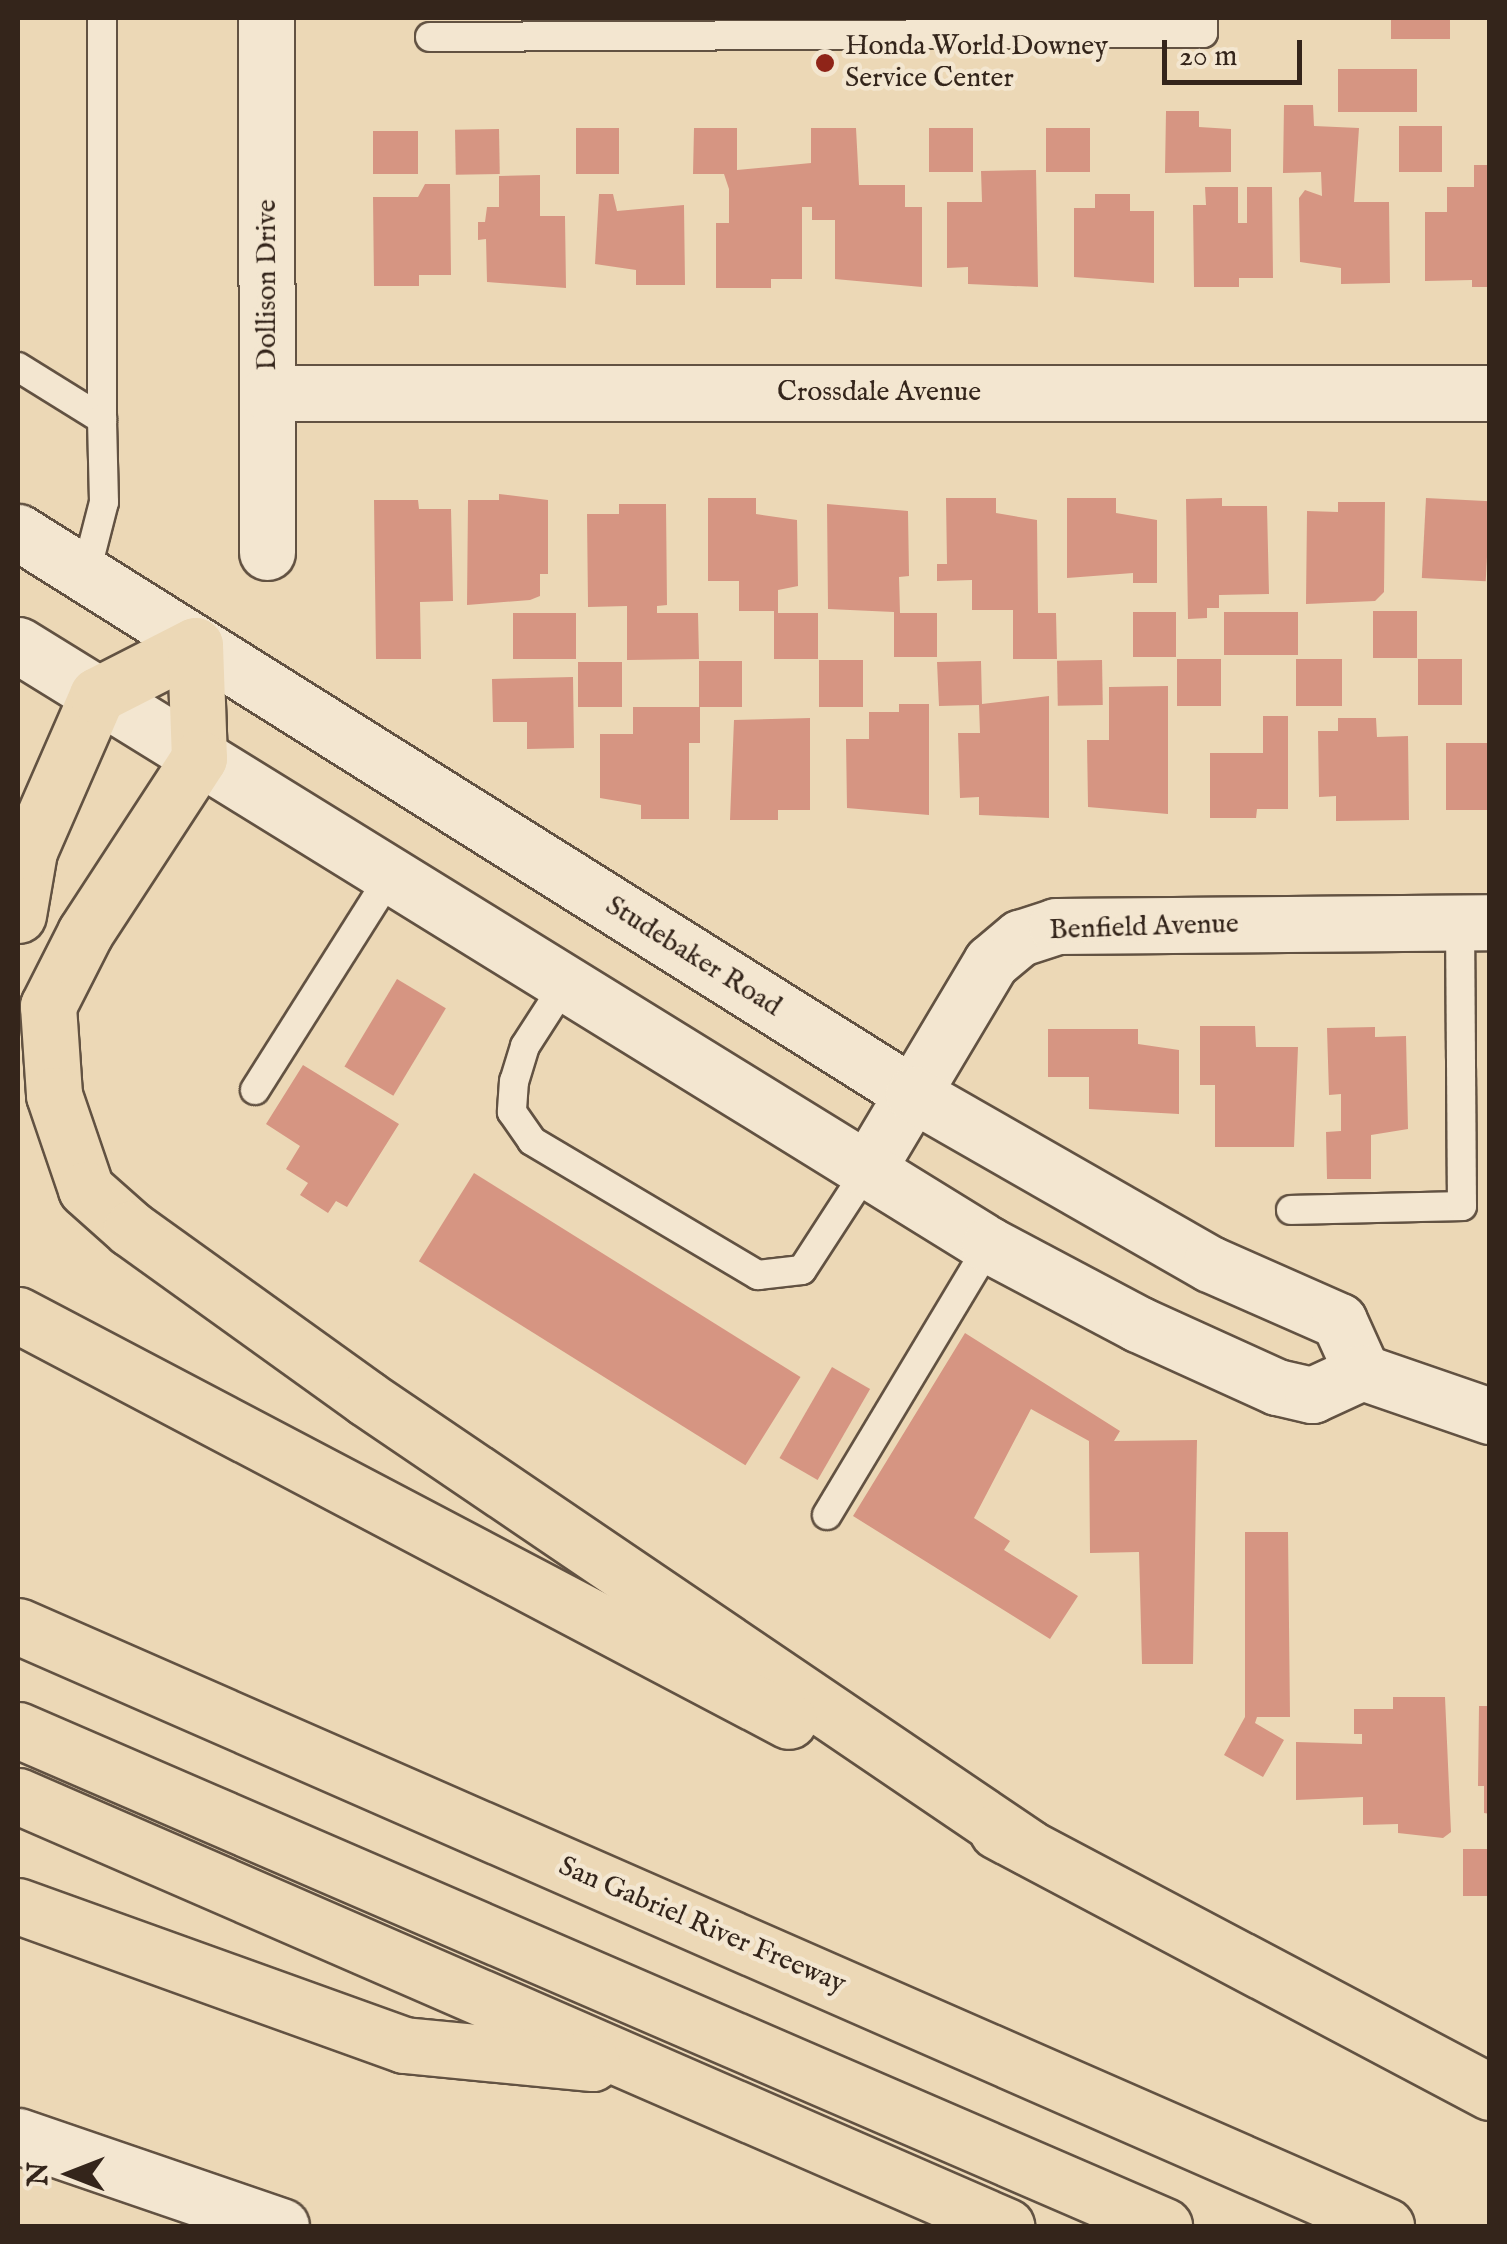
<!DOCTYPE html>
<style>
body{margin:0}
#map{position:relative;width:1507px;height:2244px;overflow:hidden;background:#ecd8b6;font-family:"IM FELL English",serif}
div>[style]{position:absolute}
.building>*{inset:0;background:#d69582;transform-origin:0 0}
.roads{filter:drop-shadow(2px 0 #625242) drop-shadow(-2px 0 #625242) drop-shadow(0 2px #625242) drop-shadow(0 -2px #625242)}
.lane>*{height:28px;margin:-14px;padding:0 14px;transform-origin:14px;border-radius:14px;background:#f3e6d0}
.street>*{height:55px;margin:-27.5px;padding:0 27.5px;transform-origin:27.5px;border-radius:27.5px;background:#f3e6d0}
.secondary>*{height:55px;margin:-27.5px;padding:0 27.5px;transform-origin:27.5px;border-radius:27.5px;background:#f3e6d0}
.highway>*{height:55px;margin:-27.5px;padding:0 27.5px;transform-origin:27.5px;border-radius:27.5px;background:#ecd8b6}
.dots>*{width:28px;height:28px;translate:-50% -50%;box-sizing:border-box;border:5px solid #f3e6d0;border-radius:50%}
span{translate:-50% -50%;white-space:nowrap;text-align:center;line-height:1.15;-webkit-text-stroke:9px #f3e6d0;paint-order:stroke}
.poi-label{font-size:28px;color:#34251b}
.left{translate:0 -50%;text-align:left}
.street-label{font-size:28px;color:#34251b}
.frame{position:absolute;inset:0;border:20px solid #34251b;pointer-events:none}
.north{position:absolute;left:20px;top:2124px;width:100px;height:100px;-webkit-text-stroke:8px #f3e6d0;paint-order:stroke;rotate:270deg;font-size:28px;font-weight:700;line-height:40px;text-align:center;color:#34251b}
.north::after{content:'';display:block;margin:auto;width:35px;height:45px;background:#34251b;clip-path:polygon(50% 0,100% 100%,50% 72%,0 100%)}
.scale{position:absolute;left:1162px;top:40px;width:140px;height:45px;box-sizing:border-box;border:5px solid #34251b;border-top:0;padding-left:12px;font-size:30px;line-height:35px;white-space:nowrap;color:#34251b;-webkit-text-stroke:8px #f3e6d0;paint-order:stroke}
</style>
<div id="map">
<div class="building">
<div style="left:1391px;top:18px;width:59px;height:21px"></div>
<div style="left:1338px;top:69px;width:79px;height:43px"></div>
<div style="clip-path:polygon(1284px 105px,1313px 105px,1314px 126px,1359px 128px,1354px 202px,1389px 202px,1390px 283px,1341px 284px,1341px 268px,1300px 262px,1299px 198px,1305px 190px,1322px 196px,1321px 172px,1283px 173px)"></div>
<div style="clip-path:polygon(1166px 111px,1199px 111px,1199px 127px,1231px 129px,1231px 172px,1165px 173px)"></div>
<div style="left:1399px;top:126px;width:43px;height:46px"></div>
<div style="left:619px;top:128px;width:46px;height:43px;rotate:90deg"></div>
<div style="clip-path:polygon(694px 128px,737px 128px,737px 170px,811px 163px,811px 128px,856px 128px,859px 185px,905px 185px,905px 207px,922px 207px,922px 287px,835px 279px,835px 220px,812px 220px,812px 207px,802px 207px,802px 279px,771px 279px,771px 288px,716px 288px,716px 223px,729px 223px,729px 189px,724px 174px,693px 174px)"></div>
<div style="left:929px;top:128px;width:44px;height:44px"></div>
<div style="left:1046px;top:128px;width:44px;height:44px"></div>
<div style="left:499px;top:129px;width:45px;height:44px;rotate:89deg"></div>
<div style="left:373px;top:131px;width:45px;height:43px"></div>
<div style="clip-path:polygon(1474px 165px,1490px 165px,1490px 287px,1472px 287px,1472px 280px,1425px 281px,1425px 212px,1447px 212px,1447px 187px,1474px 187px)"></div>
<div style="clip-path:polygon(1036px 170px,1038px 287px,968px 284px,968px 267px,947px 268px,947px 202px,982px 202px,981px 171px)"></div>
<div style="clip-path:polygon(540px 175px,540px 216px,565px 216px,566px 288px,487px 282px,486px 239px,478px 240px,478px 222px,485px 222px,487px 207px,499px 207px,499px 176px)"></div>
<div style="clip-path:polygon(425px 184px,450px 184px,451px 275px,419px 275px,419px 286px,374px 286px,373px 197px,418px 197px)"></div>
<div style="clip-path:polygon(1205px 187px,1238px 187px,1238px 223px,1247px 223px,1247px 187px,1272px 187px,1273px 278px,1239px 278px,1239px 287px,1194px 287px,1193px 205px,1206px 205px)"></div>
<div style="clip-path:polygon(599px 194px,613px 194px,617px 211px,684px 205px,685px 285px,636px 285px,636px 270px,595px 264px)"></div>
<div style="clip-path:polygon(1095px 194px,1130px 194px,1130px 211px,1154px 211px,1154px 283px,1074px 277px,1074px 208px,1095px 208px)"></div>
<div style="clip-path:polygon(499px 494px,548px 500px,548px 574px,540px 574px,540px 596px,530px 600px,467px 605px,468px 500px,499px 500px)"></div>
<div style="clip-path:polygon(708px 498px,756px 498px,756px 514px,797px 520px,798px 586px,778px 590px,778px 613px,818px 613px,818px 659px,774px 659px,774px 611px,739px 611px,739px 581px,708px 581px)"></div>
<div style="clip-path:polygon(946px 498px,996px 498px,996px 513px,1037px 520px,1038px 613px,1056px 613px,1057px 659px,1013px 659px,1013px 610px,972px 610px,972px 580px,937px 581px,937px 564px,947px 564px)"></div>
<div style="clip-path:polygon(1067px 498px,1116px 498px,1116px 513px,1157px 520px,1157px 583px,1133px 583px,1133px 573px,1067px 578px)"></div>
<div style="clip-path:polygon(1222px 498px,1222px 506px,1267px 506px,1269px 594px,1219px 595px,1219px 608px,1207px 608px,1207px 618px,1188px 619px,1186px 499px)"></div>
<div style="left:1426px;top:498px;width:64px;height:80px;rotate:3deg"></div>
<div style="clip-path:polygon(374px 500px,418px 500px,419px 509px,451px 509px,453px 601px,420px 602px,421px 659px,376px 659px)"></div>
<div style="clip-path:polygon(1338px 502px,1385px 502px,1384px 592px,1375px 601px,1306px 604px,1307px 511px,1338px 512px)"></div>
<div style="clip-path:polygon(619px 504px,666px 504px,667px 605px,657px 606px,657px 613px,698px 613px,699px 659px,627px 660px,627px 606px,588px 607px,587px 514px,619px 514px)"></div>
<div style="clip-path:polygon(827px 504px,908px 511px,909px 576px,899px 577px,900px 613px,937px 613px,937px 657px,894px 657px,894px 612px,828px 609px)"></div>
<div style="left:1373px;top:611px;width:44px;height:47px"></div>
<div style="left:1133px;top:612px;width:43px;height:45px"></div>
<div style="left:1298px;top:612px;width:43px;height:74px;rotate:90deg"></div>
<div style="left:513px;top:613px;width:63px;height:46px"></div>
<div style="left:1177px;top:659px;width:44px;height:47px"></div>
<div style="left:1296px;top:659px;width:46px;height:47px"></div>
<div style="left:1418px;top:659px;width:44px;height:46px"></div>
<div style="left:863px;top:660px;width:47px;height:44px;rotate:90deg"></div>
<div style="left:1102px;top:660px;width:45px;height:45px;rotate:89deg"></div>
<div style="left:699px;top:661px;width:43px;height:46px"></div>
<div style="clip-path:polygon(981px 661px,982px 704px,1049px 696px,1049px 818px,979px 815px,979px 797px,960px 798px,958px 733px,980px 733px,979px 705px,939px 706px,937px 662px)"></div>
<div style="left:578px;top:662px;width:44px;height:45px"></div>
<div style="clip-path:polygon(573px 677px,574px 748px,527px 749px,527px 722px,493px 722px,492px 679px)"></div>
<div style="clip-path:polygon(1168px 686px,1168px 814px,1088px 807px,1087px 740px,1109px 740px,1109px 687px)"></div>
<div style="clip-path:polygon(899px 704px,929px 704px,929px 815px,847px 808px,846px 739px,869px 739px,869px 712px,899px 712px)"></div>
<div style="clip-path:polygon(633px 707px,700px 707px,700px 743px,689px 743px,689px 819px,641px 819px,641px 805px,600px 798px,600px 734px,633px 734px)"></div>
<div style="clip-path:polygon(1263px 716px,1288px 716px,1288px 809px,1257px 809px,1256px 818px,1210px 818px,1210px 753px,1263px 753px)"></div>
<div style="clip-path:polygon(810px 718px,810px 810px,778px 810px,778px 820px,730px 820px,734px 720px)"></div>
<div style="clip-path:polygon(1338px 718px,1376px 718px,1377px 737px,1408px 736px,1409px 820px,1336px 821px,1336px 796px,1319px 797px,1318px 731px,1338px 731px)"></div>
<div style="left:1446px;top:743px;width:44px;height:67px"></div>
<div style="left:397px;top:979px;width:57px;height:102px;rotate:31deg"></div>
<div style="clip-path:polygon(1200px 1026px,1255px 1026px,1256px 1047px,1298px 1047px,1294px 1147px,1215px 1147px,1215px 1085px,1200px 1085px)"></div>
<div style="clip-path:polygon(1375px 1027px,1375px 1037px,1406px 1036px,1408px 1129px,1371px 1135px,1371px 1179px,1327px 1179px,1326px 1132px,1341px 1131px,1341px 1094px,1329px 1095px,1327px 1028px)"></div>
<div style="clip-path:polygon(1048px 1029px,1138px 1029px,1138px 1044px,1179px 1050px,1179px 1114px,1089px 1109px,1089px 1077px,1048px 1077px)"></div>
<div style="clip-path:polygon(303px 1065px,399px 1124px,347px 1207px,336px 1201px,328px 1213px,300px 1195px,308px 1183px,286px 1169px,300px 1146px,266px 1124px)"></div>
<div style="left:474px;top:1173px;width:385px;height:104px;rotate:32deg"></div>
<div style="clip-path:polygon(965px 1333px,1120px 1431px,1114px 1441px,1197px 1440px,1193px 1664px,1142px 1664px,1139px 1552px,1090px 1553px,1089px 1441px,1031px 1409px,974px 1518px,1010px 1541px,1004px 1550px,1078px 1596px,1050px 1639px,853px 1516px)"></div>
<div style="left:832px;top:1367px;width:44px;height:105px;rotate:30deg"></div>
<div style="clip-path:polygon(1245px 1532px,1288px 1532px,1290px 1717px,1257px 1717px,1255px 1723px,1284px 1740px,1263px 1777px,1224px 1755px,1245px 1717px)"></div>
<div style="clip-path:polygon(1393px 1697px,1445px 1697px,1451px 1832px,1443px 1838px,1398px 1833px,1398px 1824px,1363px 1825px,1363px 1797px,1296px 1800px,1296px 1742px,1362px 1744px,1362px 1734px,1354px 1734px,1354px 1709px,1393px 1709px)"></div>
<div style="clip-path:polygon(1479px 1706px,1490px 1706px,1490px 1814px,1484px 1813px,1484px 1786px,1478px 1786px)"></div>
<div style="left:1463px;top:1849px;width:27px;height:47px"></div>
</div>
<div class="roads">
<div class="lane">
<div style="left:430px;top:37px;width:773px;rotate:-0.3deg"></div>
<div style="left:1203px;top:33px;width:15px;rotate:-90deg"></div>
<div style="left:18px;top:367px;width:99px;rotate:31.8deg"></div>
<div style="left:102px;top:419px;width:401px;rotate:-90deg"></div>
<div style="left:85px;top:576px;width:76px;rotate:-75.6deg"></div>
<div style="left:104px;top:502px;width:83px;rotate:-91.4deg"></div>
<div style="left:563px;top:987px;width:70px;rotate:122.8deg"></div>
<div style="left:525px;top:1046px;width:37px;rotate:107deg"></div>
<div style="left:514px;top:1081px;width:31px;rotate:94deg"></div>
<div style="left:512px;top:1112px;width:35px;rotate:55deg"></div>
<div style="left:532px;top:1141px;width:263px;rotate:30.7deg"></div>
<div style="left:758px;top:1275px;width:44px;rotate:-6.5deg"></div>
<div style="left:802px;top:1270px;width:119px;rotate:-57deg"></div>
<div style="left:255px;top:1090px;width:251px;rotate:-57.7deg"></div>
<div style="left:1291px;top:1210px;width:171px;rotate:-1.3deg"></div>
<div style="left:1462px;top:1206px;width:283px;rotate:-90.4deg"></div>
<div style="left:827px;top:1515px;width:315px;rotate:-59deg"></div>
</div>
<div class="street">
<div style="left:266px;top:18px;width:534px;rotate:89.89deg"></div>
<div style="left:268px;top:393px;width:1222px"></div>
<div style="left:867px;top:1170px;width:242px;rotate:-59.2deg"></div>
<div style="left:991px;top:962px;width:38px;rotate:-40deg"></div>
<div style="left:1020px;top:938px;width:38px;rotate:-18deg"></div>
<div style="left:1056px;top:926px;width:434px;rotate:-0.5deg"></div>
<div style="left:18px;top:2136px;width:278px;rotate:18.9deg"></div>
</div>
<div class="secondary">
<div style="left:18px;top:532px;width:1057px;rotate:32.13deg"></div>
<div style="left:913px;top:1094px;width:342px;rotate:29.8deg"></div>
<div style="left:1210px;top:1264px;width:141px;rotate:23.8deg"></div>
<div style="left:1339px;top:1321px;width:56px;rotate:65.7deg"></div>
<div style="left:18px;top:645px;width:1141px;rotate:31.71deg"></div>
<div style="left:989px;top:1245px;width:169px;rotate:27.9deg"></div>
<div style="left:1138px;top:1324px;width:153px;rotate:24.4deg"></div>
<div style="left:1277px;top:1387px;width:36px;rotate:13deg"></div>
<div style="left:1312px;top:1395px;width:55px;rotate:-24.7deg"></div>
<div style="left:1362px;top:1372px;width:135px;rotate:19deg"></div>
</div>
<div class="highway">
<div style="left:18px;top:915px;width:65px;rotate:-80.2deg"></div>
<div style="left:29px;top:851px;width:170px;rotate:-66.4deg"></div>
<div style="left:97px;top:695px;width:110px;rotate:-27deg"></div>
<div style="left:195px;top:645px;width:113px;rotate:88deg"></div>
<div style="left:199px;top:758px;width:209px;rotate:123.1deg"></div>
<div style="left:85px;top:933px;width:82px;rotate:116.9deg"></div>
<div style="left:48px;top:1006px;width:89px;rotate:86.1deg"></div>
<div style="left:54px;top:1095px;width:99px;rotate:71.2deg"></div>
<div style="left:86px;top:1189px;width:60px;rotate:41.6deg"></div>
<div style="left:131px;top:1229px;width:289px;rotate:35.7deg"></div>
<div style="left:366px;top:1398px;width:800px;rotate:34.15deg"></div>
<div style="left:18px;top:1315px;width:871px;rotate:27.77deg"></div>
<div style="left:18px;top:1626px;width:1494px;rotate:23.68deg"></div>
<div style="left:18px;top:1730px;width:1249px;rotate:23.4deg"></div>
<div style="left:18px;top:1796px;width:1078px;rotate:23.52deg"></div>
<div style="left:997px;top:1831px;width:558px;rotate:27.9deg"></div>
<div style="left:18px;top:1906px;width:410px;rotate:19.8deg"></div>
<div style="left:404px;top:2045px;width:189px;rotate:5.5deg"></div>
</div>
</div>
<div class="dots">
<div style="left:825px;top:63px;background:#8f2418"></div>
</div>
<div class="poi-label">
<span class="left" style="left:845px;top:63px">Honda World Downey<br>Service Center</span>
</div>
<div class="street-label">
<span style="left:268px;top:285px;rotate:-90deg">Dollison Drive</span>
<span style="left:879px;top:393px">Crossdale Avenue</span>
<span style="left:1144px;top:928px;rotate:-2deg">Benfield Avenue</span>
<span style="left:693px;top:957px;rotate:32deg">Studebaker Road</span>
<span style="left:702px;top:1926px;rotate:23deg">San Gabriel River Freeway</span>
</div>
<div class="frame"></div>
<div class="north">N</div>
<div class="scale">20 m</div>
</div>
